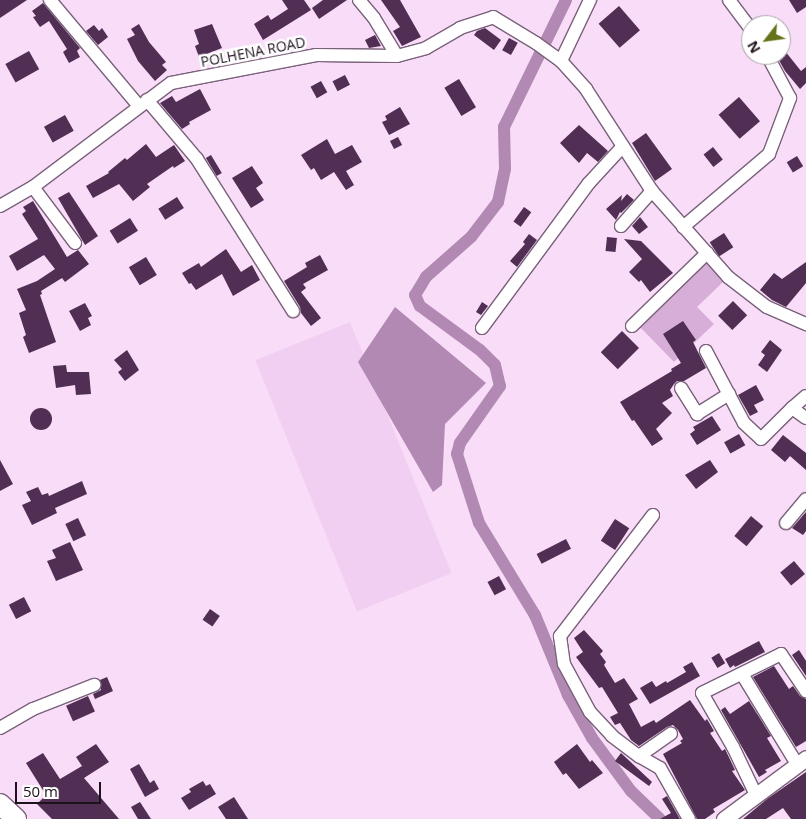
<!DOCTYPE html>
<style>
body{margin:0}
#map{position:relative;width:806px;height:819px;overflow:hidden;background:#f8dcf8;font-family:"Open Sans",sans-serif}
div>[style]{position:absolute}
.built>*{inset:0;background:#f1cff2;transform-origin:0 0}
.green>*{inset:0;background:#d7aed8}
.water>*{inset:0;background:#b289b3}
.canal>*{height:12px;margin:-6px;padding:0 6px;transform-origin:6px;border-radius:6px;background:#b289b3}
.building>*{inset:0;background:#512e53;transform-origin:0 0}
.round{border-radius:50%}
.roads{filter:drop-shadow(1px 0 #7a617a) drop-shadow(-1px 0 #7a617a) drop-shadow(0 1px #7a617a) drop-shadow(0 -1px #7a617a)}
.minor>*{height:12px;margin:-6px;padding:0 6px;transform-origin:6px;border-radius:6px;background:#fff}
.tertiary>*{height:15px;margin:-7.5px;padding:0 7.5px;transform-origin:7.5px;border-radius:7.5px;background:#fff}
.trunk>*{height:20px;margin:-10px;padding:0 10px;transform-origin:10px;border-radius:10px;background:#fff}
span{translate:-50% -50%;white-space:nowrap;text-align:center;line-height:1.15;-webkit-text-stroke:5px #fff;paint-order:stroke}
.street-label{font-size:14px;color:#1d131d}
.north{position:absolute;left:741px;top:15px;width:50px;height:50px;box-sizing:border-box;background:#fff;border:1px solid #a5a1a5;border-radius:50%;rotate:240deg;font-size:14px;font-weight:700;line-height:20px;text-align:center;color:#1d131d}
.north::after{content:'';display:block;margin:auto;width:18px;height:22px;background:#68721b;clip-path:polygon(50% 0,100% 100%,50% 72%,0 100%)}
.scale{position:absolute;left:15px;top:782px;width:86px;height:22px;box-sizing:border-box;border:2px solid #1d131d;border-top:0;padding-left:6px;font-size:15px;line-height:18px;white-space:nowrap;color:#1d131d;-webkit-text-stroke:4px #fff;paint-order:stroke}
</style>
<div id="map">
<div class="built">
<div style="left:350px;top:322px;width:271px;height:102px;rotate:68deg"></div>
</div>
<div class="green">
<div style="clip-path:polygon(706px 262px,724px 281px,697px 307px,714px 324px,674px 362px,640px 327px)"></div>
</div>
<div class="water">
<div style="clip-path:polygon(395px 307px,486px 383px,445px 424px,442px 485px,433px 492px,358px 362px)"></div>
</div>
<div class="canal">
<div style="left:566px;top:0;width:141px;rotate:116deg"></div>
<div style="left:504px;top:127px;width:42px;rotate:88.6deg"></div>
<div style="left:505px;top:169px;width:34px;rotate:102deg"></div>
<div style="left:498px;top:202px;width:44px;rotate:127.6deg"></div>
<div style="left:471px;top:237px;width:60px;rotate:138.4deg"></div>
<div style="left:426px;top:277px;width:21px;rotate:121deg"></div>
<div style="left:415px;top:295px;width:12px;rotate:66deg"></div>
<div style="left:420px;top:306px;width:74px;rotate:36.3deg"></div>
<div style="left:480px;top:350px;width:21px;rotate:45deg"></div>
<div style="left:495px;top:365px;width:22px;rotate:77deg"></div>
<div style="left:500px;top:386px;width:70px;rotate:125.1deg"></div>
<div style="left:460px;top:443px;width:11px;rotate:105deg"></div>
<div style="left:457px;top:454px;width:72px;rotate:72.3deg"></div>
<div style="left:479px;top:523px;width:108px;rotate:58.7deg"></div>
<div style="left:535px;top:615px;width:87px;rotate:67.6deg"></div>
<div style="left:568px;top:695px;width:49px;rotate:60.8deg"></div>
<div style="left:592px;top:738px;width:66px;rotate:53.7deg"></div>
<div style="left:631px;top:791px;width:40px;rotate:44deg"></div>
</div>
<div class="building">
<div style="clip-path:polygon(0 0,27px 0,0 18px)"></div>
<div style="clip-path:polygon(282px 0,304px 0,311px 10px,263px 40px,254px 24px,268px 15px,271px 20px,288px 9px)"></div>
<div style="clip-path:polygon(323px 0,347px 0,319px 19px,312px 8px)"></div>
<div style="clip-path:polygon(381px 0,400px 0,421px 37px,402px 46px,393px 31px,400px 27px)"></div>
<div style="clip-path:polygon(789px 0,806px 0,806px 7px,797px 13px)"></div>
<div style="clip-path:polygon(43px 3px,80px 48px,77px 51px,80px 57px,69px 63px,63px 52px,67px 49px,49px 21px,40px 27px,33px 17px,36px 16px,32px 11px)"></div>
<div style="left:619px;top:6px;width:32px;height:27px;rotate:49deg"></div>
<div style="clip-path:polygon(139px 24px,149px 42px,166px 62px,162px 65px,167px 70px,155px 81px,138px 61px,127px 39px,135px 35px,131px 29px)"></div>
<div style="clip-path:polygon(212px 24px,222px 48px,199px 57px,195px 46px,199px 44px,194px 30px)"></div>
<div style="clip-path:polygon(94px 25px,99px 31px,102px 28px,108px 37px,98px 45px,86px 31px)"></div>
<div style="clip-path:polygon(485px 28px,501px 40px,494px 50px,474px 35px,477px 31px)"></div>
<div style="clip-path:polygon(375px 35px,381px 46px,369px 48px,365px 40px)"></div>
<div style="left:509px;top:38px;width:10px;height:14px;rotate:29deg"></div>
<div style="clip-path:polygon(781px 46px,801px 71px,806px 67px,806px 83px,800px 89px,785px 71px,776px 55px,781px 55px)"></div>
<div style="left:29px;top:51px;width:21px;height:27px;rotate:61deg"></div>
<div style="left:345px;top:75px;width:11px;height:14px;rotate:63deg"></div>
<div style="left:459px;top:79px;width:33px;height:17px;rotate:59deg"></div>
<div style="left:321px;top:81px;width:13px;height:12px;rotate:61deg"></div>
<div style="clip-path:polygon(200px 89px,211px 110px,189px 122px,190px 124px,182px 129px,160px 103px,172px 96px,176px 102px)"></div>
<div style="left:739px;top:97px;width:32px;height:27px;rotate:49deg"></div>
<div style="clip-path:polygon(400px 107px,410px 124px,389px 135px,382px 122px,387px 120px,385px 116px)"></div>
<div style="left:65px;top:115px;width:18px;height:24px;rotate:61deg"></div>
<div style="clip-path:polygon(579px 125px,608px 151px,598px 162px,587px 153px,579px 163px,560px 143px)"></div>
<div style="clip-path:polygon(646px 133px,672px 169px,655px 181px,632px 143px)"></div>
<div style="left:398px;top:137px;width:9px;height:9px;rotate:63deg"></div>
<div style="clip-path:polygon(327px 139px,335px 154px,352px 145px,362px 162px,346px 171px,354px 185px,346px 190px,334px 172px,321px 180px,314px 168px,311px 170px,301px 155px)"></div>
<div style="clip-path:polygon(146px 144px,156px 157px,174px 145px,185px 161px,174px 168px,173px 166px,147px 184px,150px 187px,133px 201px,119px 184px,93px 198px,86px 186px,109px 173px,108px 172px,125px 158px,127px 160px)"></div>
<div style="left:713px;top:147px;width:16px;height:12px;rotate:52deg"></div>
<div style="left:211px;top:155px;width:21px;height:6px;rotate:59deg"></div>
<div style="left:797px;top:156px;width:12px;height:12px;rotate:59deg"></div>
<div style="clip-path:polygon(252px 166px,263px 183px,256px 188px,264px 200px,251px 208px,232px 178px)"></div>
<div style="clip-path:polygon(69px 192px,98px 236px,85px 245px,58px 198px)"></div>
<div style="clip-path:polygon(627px 194px,634px 200px,621px 213px,620px 212px,616px 220px,606px 209px,622px 195px,621px 201px)"></div>
<div style="left:177px;top:197px;width:13px;height:22px;rotate:58deg"></div>
<div style="clip-path:polygon(33px 201px,67px 257px,78px 250px,89px 264px,65px 282px,62px 278px,41px 291px,42px 294px,40px 295px,56px 342px,29px 353px,23px 337px,26px 335px,19px 313px,26px 310px,17px 289px,37px 281px,55px 269px,44px 255px,17px 271px,9px 256px,38px 239px,22px 214px,26px 211px,23px 207px)"></div>
<div style="left:524px;top:207px;width:9px;height:18px;rotate:36deg"></div>
<div style="clip-path:polygon(640px 217px,648px 227px,639px 234px,632px 226px)"></div>
<div style="left:130px;top:218px;width:15px;height:24px;rotate:58deg"></div>
<div style="left:724px;top:233px;width:17px;height:17px;rotate:57deg"></div>
<div style="clip-path:polygon(529px 234px,537px 240px,517px 267px,510px 261px,525px 244px,523px 242px)"></div>
<div style="left:607px;top:237px;width:10px;height:14px;rotate:6deg"></div>
<div style="clip-path:polygon(624px 239px,641px 241px,673px 273px,650px 292px,641px 280px,639px 282px,629px 272px,642px 259px)"></div>
<div style="clip-path:polygon(226px 249px,241px 272px,252px 265px,260px 280px,233px 296px,222px 274px,196px 290px,191px 283px,189px 284px,182px 273px,199px 263px,201px 267px)"></div>
<div style="clip-path:polygon(320px 255px,328px 270px,303px 284px,306px 288px,301px 292px,321px 318px,311px 326px,301px 313px,300px 307px,284px 281px,307px 267px,305px 263px)"></div>
<div style="left:146px;top:257px;width:21px;height:20px;rotate:59deg"></div>
<div style="clip-path:polygon(806px 262px,806px 283px,786px 307px,772px 300px,760px 290px,774px 273px,782px 279px)"></div>
<div style="left:733px;top:301px;width:20px;height:21px;rotate:45deg"></div>
<div style="clip-path:polygon(482px 302px,488px 306px,481px 315px,476px 312px)"></div>
<div style="clip-path:polygon(85px 303px,92px 316px,88px 318px,91px 325px,80px 331px,69px 311px)"></div>
<div style="clip-path:polygon(683px 321px,696px 340px,693px 342px,706px 368px,684px 381px,677px 381px,674px 384px,670px 390px,673px 396px,662px 403px,672px 413px,656px 429px,663px 439px,652px 446px,634px 420px,632px 421px,620px 402px,672px 371px,671px 369px,681px 363px,663px 334px)"></div>
<div style="left:622px;top:331px;width:24px;height:30px;rotate:45deg"></div>
<div style="clip-path:polygon(770px 340px,782px 350px,767px 372px,758px 365px,765px 355px,761px 352px)"></div>
<div style="clip-path:polygon(127px 350px,139px 370px,125px 381px,118px 372px,122px 369px,114px 360px)"></div>
<div style="clip-path:polygon(66px 365px,67px 372px,89px 372px,91px 394px,76px 395px,75px 385px,56px 388px,53px 366px)"></div>
<div style="clip-path:polygon(756px 385px,764px 400px,754px 405px,758px 412px,750px 416px,738px 395px)"></div>
<div class="round" style="left:30px;top:408px;width:22px;height:22px"></div>
<div style="clip-path:polygon(712px 416px,721px 430px,697px 445px,690px 434px,695px 430px,693px 427px)"></div>
<div style="left:739px;top:434px;width:13px;height:17px;rotate:61deg"></div>
<div style="clip-path:polygon(783px 435px,806px 453px,806px 470px,790px 456px,785px 462px,771px 450px)"></div>
<div style="clip-path:polygon(0 460px,13px 484px,0 491px)"></div>
<div style="clip-path:polygon(710px 460px,718px 472px,696px 489px,685px 475px)"></div>
<div style="clip-path:polygon(82px 481px,87px 494px,55px 508px,57px 513px,32px 525px,22px 505px,31px 501px,26px 492px,38px 487px,42px 495px,48px 493px,49px 496px)"></div>
<div style="clip-path:polygon(806px 512px,806px 531px,803px 535px,792px 528px)"></div>
<div style="left:751px;top:516px;width:16px;height:26px;rotate:40deg"></div>
<div style="left:78px;top:518px;width:19px;height:14px;rotate:65deg"></div>
<div style="left:615px;top:519px;width:17px;height:26px;rotate:33deg"></div>
<div style="left:566px;top:539px;width:11px;height:33px;rotate:63deg"></div>
<div style="clip-path:polygon(70px 542px,83px 570px,56px 581px,47px 561px,56px 558px,52px 550px)"></div>
<div style="left:794px;top:561px;width:17px;height:18px;rotate:50deg"></div>
<div style="left:499px;top:576px;width:15px;height:13px;rotate:62deg"></div>
<div style="left:24px;top:597px;width:16px;height:17px;rotate:63deg"></div>
<div style="left:210px;top:609px;width:12px;height:13px;rotate:35deg"></div>
<div style="clip-path:polygon(584px 630px,603px 651px,600px 654px,606px 662px,604px 665px,615px 683px,624px 678px,638px 699px,629px 704px,641px 727px,654px 720px,656px 723px,690px 700px,705px 721px,707px 719px,714px 731px,710px 733px,722px 751px,725px 749px,735px 770px,732px 771px,745px 790px,713px 809px,715px 812px,705px 819px,697px 819px,663px 754px,682px 743px,680px 741px,683px 739px,678px 730px,673px 725px,667px 727px,639px 746px,631px 740px,620px 723px,615px 725px,610px 717px,618px 713px,602px 687px,599px 688px,576px 657px,583px 652px,574px 638px)"></div>
<div style="clip-path:polygon(759px 641px,765px 652px,735px 667px,734px 665px,730px 668px,725px 659px)"></div>
<div style="clip-path:polygon(799px 650px,806px 661px,806px 676px,792px 655px)"></div>
<div style="left:719px;top:653px;width:12px;height:9px;rotate:59deg"></div>
<div style="clip-path:polygon(692px 662px,700px 676px,650px 704px,640px 688px,652px 681px,656px 687px,666px 681px,667px 683px,686px 672px,683px 667px)"></div>
<div style="clip-path:polygon(774px 666px,789px 689px,793px 686px,800px 696px,806px 699px,806px 741px,796px 747px,753px 677px)"></div>
<div style="clip-path:polygon(107px 677px,113px 691px,95px 699px,93px 694px,101px 690px,100px 680px)"></div>
<div style="left:88px;top:696px;width:17px;height:24px;rotate:66deg"></div>
<div style="clip-path:polygon(749px 701px,771px 736px,767px 738px,781px 761px,765px 770px,767px 772px,759px 777px,721px 710px,725px 707px,730px 714px)"></div>
<div style="clip-path:polygon(96px 744px,109px 762px,84px 778px,119px 819px,52px 819px,37px 804px,46px 795px,26px 763px,43px 753px,60px 779px,82px 766px,76px 757px)"></div>
<div style="clip-path:polygon(577px 744px,590px 762px,592px 760px,603px 773px,579px 789px,566px 773px,563px 775px,554px 762px)"></div>
<div style="clip-path:polygon(621px 753px,652px 782px,649px 786px,615px 761px)"></div>
<div style="clip-path:polygon(139px 764px,150px 783px,154px 780px,159px 789px,145px 797px,130px 769px)"></div>
<div style="clip-path:polygon(806px 772px,806px 819px,791px 819px,783px 808px,766px 819px,743px 819px,767px 799px)"></div>
<div style="clip-path:polygon(203px 781px,206px 786px,210px 784px,216px 794px,189px 810px,181px 798px,191px 792px,189px 789px)"></div>
<div style="clip-path:polygon(667px 796px,680px 819px,660px 819px,671px 813px,662px 799px)"></div>
<div style="clip-path:polygon(234px 797px,248px 819px,226px 819px,218px 807px)"></div>
<div style="clip-path:polygon(140px 802px,151px 819px,138px 819px,131px 807px)"></div>
</div>
<div class="roads">
<div class="minor">
<div style="left:50px;top:0;width:138px;rotate:50deg"></div>
<div style="left:359px;top:0;width:23px;rotate:50deg"></div>
<div style="left:374px;top:18px;width:44px;rotate:58.8deg"></div>
<div style="left:729px;top:0;width:36px;rotate:53deg"></div>
<div style="left:561px;top:61px;width:68px;rotate:-64.6deg"></div>
<div style="left:147px;top:100px;width:77px;rotate:49.7deg"></div>
<div style="left:197px;top:159px;width:180px;rotate:57.7deg"></div>
<div style="left:33px;top:187px;width:70px;rotate:53.1deg"></div>
<div style="left:0;top:206px;width:38px;rotate:-30deg"></div>
<div style="left:33px;top:187px;width:173px;rotate:-37deg"></div>
<div style="left:171px;top:83px;width:148px;rotate:-10.9deg"></div>
<div style="left:316px;top:55px;width:81px;rotate:0.7deg"></div>
<div style="left:397px;top:56px;width:30px;rotate:-15deg"></div>
<div style="left:426px;top:48px;width:39px;rotate:-30deg"></div>
<div style="left:460px;top:28px;width:35px;rotate:-18deg"></div>
<div style="left:493px;top:17px;width:50px;rotate:31.2deg"></div>
<div style="left:536px;top:43px;width:31px;rotate:36deg"></div>
<div style="left:561px;top:61px;width:38px;rotate:48deg"></div>
<div style="left:586px;top:89px;width:121px;rotate:57.1deg"></div>
<div style="left:652px;top:191px;width:115px;rotate:48.5deg"></div>
<div style="left:728px;top:277px;width:49px;rotate:37.6deg"></div>
<div style="left:767px;top:307px;width:43px;rotate:23.6deg"></div>
<div style="left:621px;top:226px;width:47px;rotate:-48.5deg"></div>
<div style="left:683px;top:227px;width:113px;rotate:-40.3deg"></div>
<div style="left:769px;top:154px;width:60px;rotate:-69.4deg"></div>
<div style="left:790px;top:98px;width:49px;rotate:-118.1deg"></div>
<div style="left:632px;top:326px;width:105px;rotate:-44.2deg"></div>
<div style="left:482px;top:328px;width:180px;rotate:-53.6deg"></div>
<div style="left:589px;top:183px;width:50px;rotate:-47.4deg"></div>
<div style="left:706px;top:351px;width:81px;rotate:62.2deg"></div>
<div style="left:744px;top:423px;width:23px;rotate:43deg"></div>
<div style="left:761px;top:439px;width:44px;rotate:-45deg"></div>
<div style="left:792px;top:408px;width:18px;rotate:-41deg"></div>
<div style="left:681px;top:388px;width:31px;rotate:58deg"></div>
<div style="left:697px;top:414px;width:38px;rotate:-32deg"></div>
<div style="left:792px;top:408px;width:17px;rotate:36deg"></div>
<div style="left:653px;top:515px;width:153px;rotate:127.5deg"></div>
<div style="left:560px;top:636px;width:28px;rotate:82deg"></div>
<div style="left:564px;top:664px;width:55px;rotate:61.6deg"></div>
<div style="left:590px;top:712px;width:33px;rotate:47deg"></div>
<div style="left:612px;top:736px;width:34px;rotate:37deg"></div>
<div style="left:639px;top:756px;width:24px;rotate:30deg"></div>
<div style="left:660px;top:768px;width:59px;rotate:60.4deg"></div>
<div style="left:786px;top:523px;width:31px;rotate:-50deg"></div>
<div style="left:742px;top:674px;width:105px;rotate:58.6deg"></div>
<div style="left:0;top:728px;width:38px;rotate:-30deg"></div>
<div style="left:33px;top:709px;width:66px;rotate:-21.5deg"></div>
<div style="left:639px;top:756px;width:39px;rotate:-35deg"></div>
<div style="left:756px;top:795px;width:53px;rotate:-115.6deg"></div>
<div style="left:733px;top:747px;width:62px;rotate:-119.9deg"></div>
<div style="left:702px;top:693px;width:88px;rotate:-26.3deg"></div>
<div style="left:781px;top:654px;width:45px;rotate:56deg"></div>
</div>
<div class="tertiary">
<div style="left:724px;top:819px;width:102px;rotate:-36.6deg"></div>
</div>
<div class="trunk">
<div style="left:0;top:804px;width:22px;rotate:43deg"></div>
</div>
</div>
<div class="street-label">
<span style="left:253px;top:52px;rotate:-11deg">POLHENA ROAD</span>
</div>
<div class="north">N</div>
<div class="scale">50 m</div>
</div>
